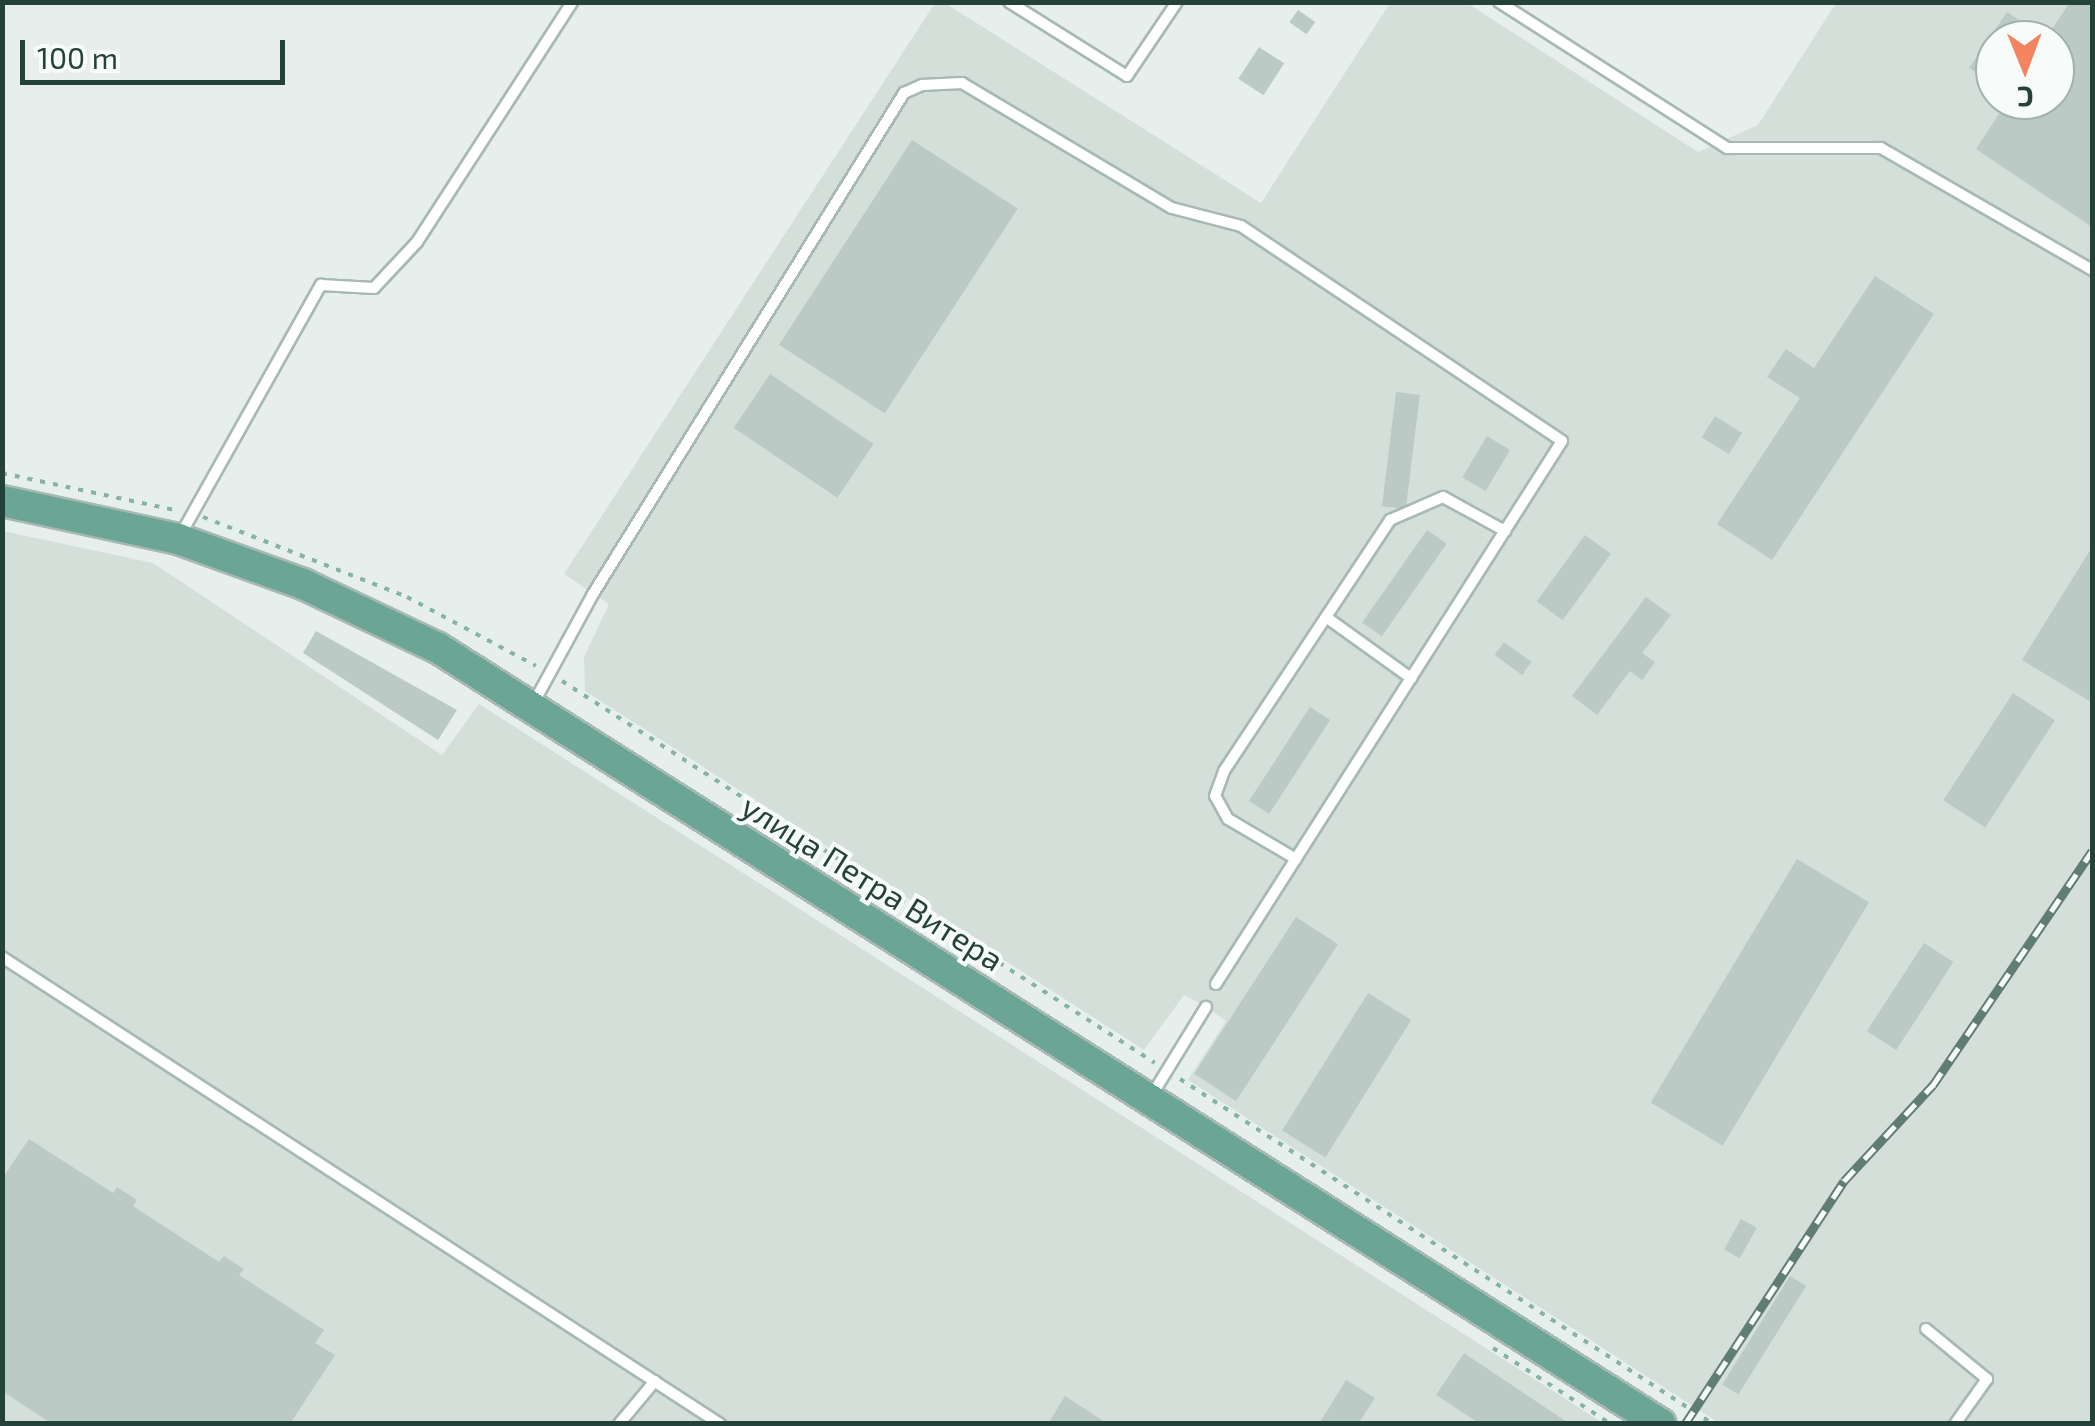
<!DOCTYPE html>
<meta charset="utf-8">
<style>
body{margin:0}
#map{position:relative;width:2095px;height:1426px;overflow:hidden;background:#e6efeb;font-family:"Exo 2",sans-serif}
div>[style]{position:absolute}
.built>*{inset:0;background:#d4dfda}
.building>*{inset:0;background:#bbcac4;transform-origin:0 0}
.path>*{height:4px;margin-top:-2px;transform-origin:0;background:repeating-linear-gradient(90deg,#86b3a5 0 5px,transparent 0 13px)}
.roads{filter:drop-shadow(2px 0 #a8b8b2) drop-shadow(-2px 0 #a8b8b2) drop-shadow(0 2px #a8b8b2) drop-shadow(0 -2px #a8b8b2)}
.lane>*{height:10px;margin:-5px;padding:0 5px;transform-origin:5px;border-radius:5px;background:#fff}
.primary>*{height:30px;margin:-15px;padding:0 15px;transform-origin:15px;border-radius:15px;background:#6aa596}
.rail>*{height:9px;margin-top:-4.5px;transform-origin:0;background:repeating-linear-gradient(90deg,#f7fbf9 0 15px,#5f7d75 0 30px);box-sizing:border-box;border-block:2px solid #5f7d75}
span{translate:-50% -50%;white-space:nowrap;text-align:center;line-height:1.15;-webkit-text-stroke:8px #f7fbf9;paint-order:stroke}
.street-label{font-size:32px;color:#24423a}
.frame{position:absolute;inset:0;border:5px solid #24423a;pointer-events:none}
.north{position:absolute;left:1975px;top:20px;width:100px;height:100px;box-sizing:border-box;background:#f7fbf9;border:2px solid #a3b1ad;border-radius:50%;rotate:179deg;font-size:28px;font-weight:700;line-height:40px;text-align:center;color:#24423a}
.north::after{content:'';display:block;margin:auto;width:35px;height:45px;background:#f4845f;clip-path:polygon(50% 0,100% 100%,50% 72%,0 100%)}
.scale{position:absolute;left:20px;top:40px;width:265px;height:45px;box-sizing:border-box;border:5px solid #24423a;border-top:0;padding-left:12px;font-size:30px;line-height:35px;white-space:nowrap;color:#24423a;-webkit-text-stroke:8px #f7fbf9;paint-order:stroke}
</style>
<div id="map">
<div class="built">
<div style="clip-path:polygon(evenodd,935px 3px,945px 3px,1261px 203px,1390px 3px,1467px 3px,1698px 152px,1758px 125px,1836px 3px,2092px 3px,2092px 1423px,1719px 1423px,1188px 1080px,1226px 1021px,1206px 1007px,1184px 995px,1144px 1050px,585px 691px,584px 657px,609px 604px,564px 574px,935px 3px,1995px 40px,2055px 40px,2055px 100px,1995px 100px,1995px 40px)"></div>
<div style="clip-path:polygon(3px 531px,153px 563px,442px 755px,479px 704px,1603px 1423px,3px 1424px)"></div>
</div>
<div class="building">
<div style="clip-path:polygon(2070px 2px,2092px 2px,2092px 227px,1976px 149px,2008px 100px,2055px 100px,2055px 40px,1995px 40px,1995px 85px,1969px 68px,2007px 12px,2046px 38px)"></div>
<div style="left:1298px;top:10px;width:21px;height:15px;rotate:35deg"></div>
<div style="left:1259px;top:47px;width:30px;height:38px;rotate:33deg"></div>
<div style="left:912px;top:140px;width:126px;height:244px;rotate:33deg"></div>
<div style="clip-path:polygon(1875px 276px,1934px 314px,1772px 560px,1717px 524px,1800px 398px,1767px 377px,1786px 349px,1814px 368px)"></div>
<div style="left:770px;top:374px;width:125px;height:65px;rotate:34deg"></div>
<div style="left:1396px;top:392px;width:24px;height:115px;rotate:7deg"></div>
<div style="left:1715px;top:416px;width:32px;height:25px;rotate:32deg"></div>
<div style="left:1487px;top:436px;width:27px;height:48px;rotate:31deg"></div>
<div style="left:1427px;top:530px;width:24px;height:113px;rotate:35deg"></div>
<div style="left:1585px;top:535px;width:32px;height:82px;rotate:36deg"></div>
<div style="clip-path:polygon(2092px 547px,2092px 700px,2091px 702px,2022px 660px)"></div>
<div style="clip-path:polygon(1646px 597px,1671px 615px,1642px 653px,1655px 662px,1642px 680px,1630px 671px,1597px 715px,1572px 696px)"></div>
<div style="clip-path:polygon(316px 631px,457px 710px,438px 740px,303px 653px)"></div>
<div style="left:1504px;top:642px;width:34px;height:16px;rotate:36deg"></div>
<div style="left:2013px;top:693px;width:50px;height:128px;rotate:33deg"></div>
<div style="left:1310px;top:707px;width:24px;height:112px;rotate:33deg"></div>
<div style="left:1797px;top:859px;width:84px;height:284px;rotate:31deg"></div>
<div style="left:1296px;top:917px;width:50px;height:187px;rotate:33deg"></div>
<div style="left:1924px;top:943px;width:35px;height:105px;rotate:33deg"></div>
<div style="left:1368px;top:993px;width:51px;height:162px;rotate:32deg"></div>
<div style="clip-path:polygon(29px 1139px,113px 1193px,117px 1187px,137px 1200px,133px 1206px,219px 1262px,224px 1256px,244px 1269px,239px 1275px,324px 1330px,315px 1343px,335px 1355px,290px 1424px,52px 1424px,2px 1391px,2px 1179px)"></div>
<div style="left:1741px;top:1219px;width:18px;height:35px;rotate:29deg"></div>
<div style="left:1790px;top:1276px;width:19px;height:128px;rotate:32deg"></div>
<div style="clip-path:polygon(1464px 1353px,1570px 1424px,1480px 1424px,1436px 1395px)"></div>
<div style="clip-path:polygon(1346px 1380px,1375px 1398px,1358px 1424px,1319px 1424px)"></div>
<div style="clip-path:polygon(1065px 1396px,1108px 1424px,1048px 1424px)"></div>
</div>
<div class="path">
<div style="left:2px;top:473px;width:182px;rotate:12.1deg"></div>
<div style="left:203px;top:517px;width:219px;rotate:21.4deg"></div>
<div style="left:407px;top:597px;width:146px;rotate:28.1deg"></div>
<div style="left:562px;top:681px;width:705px;rotate:32.79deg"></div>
<div style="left:1180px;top:1079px;width:635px;rotate:32.91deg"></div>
<div style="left:1493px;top:1348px;width:140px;rotate:32.8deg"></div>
</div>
<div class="roads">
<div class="lane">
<div style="left:1009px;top:2px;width:139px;rotate:32.1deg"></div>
<div style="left:1127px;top:76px;width:89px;rotate:-56deg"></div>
<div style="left:1499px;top:2px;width:271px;rotate:32.6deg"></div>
<div style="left:1727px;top:148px;width:154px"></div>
<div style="left:1881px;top:148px;width:244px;rotate:30deg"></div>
<div style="left:181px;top:534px;width:286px;rotate:-60.7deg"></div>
<div style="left:321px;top:285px;width:53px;rotate:3.2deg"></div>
<div style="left:374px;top:288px;width:63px;rotate:-46.9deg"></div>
<div style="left:417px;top:242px;width:286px;rotate:-57.1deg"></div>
<div style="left:1326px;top:617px;width:105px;rotate:35.7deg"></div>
<div style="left:532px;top:706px;width:128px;rotate:-61.4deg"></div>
<div style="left:593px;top:594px;width:590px;rotate:-58.17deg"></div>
<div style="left:904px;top:93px;width:20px;rotate:-24deg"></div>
<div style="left:922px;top:85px;width:40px;rotate:-2.9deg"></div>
<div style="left:962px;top:83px;width:244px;rotate:30.8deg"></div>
<div style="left:1172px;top:208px;width:71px;rotate:14.6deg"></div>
<div style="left:1241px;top:226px;width:386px;rotate:33.8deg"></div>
<div style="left:1562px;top:441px;width:644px;rotate:122.51deg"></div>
<div style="left:1296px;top:859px;width:79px;rotate:-149.5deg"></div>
<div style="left:1228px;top:819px;width:26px;rotate:-119deg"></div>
<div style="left:1215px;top:796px;width:27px;rotate:-70deg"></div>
<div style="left:1224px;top:771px;width:301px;rotate:-56.5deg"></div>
<div style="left:1390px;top:520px;width:58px;rotate:-23.5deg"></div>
<div style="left:1443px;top:497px;width:71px;rotate:28.7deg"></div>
<div style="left:2px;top:957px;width:857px;rotate:33.04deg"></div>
<div style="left:1150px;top:1098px;width:107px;rotate:-58.4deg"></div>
<div style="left:1926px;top:1329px;width:79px;rotate:39.3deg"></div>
<div style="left:1987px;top:1379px;width:55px;rotate:125.4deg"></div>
<div style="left:619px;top:1424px;width:56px;rotate:-50.1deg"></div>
</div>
<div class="primary">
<div style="left:2px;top:501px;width:180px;rotate:12.2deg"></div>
<div style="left:178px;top:539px;width:133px;rotate:19.8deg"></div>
<div style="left:303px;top:584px;width:149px;rotate:25.4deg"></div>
<div style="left:438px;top:648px;width:1448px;rotate:32.4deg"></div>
</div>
</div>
<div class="rail">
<div style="left:1685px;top:1424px;width:290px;rotate:-56.8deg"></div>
<div style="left:1844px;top:1181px;width:131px;rotate:-47.2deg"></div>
<div style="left:1933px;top:1085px;width:283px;rotate:-55.8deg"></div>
</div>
<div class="street-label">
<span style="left:873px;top:882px;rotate:32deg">улица Петра Витера</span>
</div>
<div class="frame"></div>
<div class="north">С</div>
<div class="scale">100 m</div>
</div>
